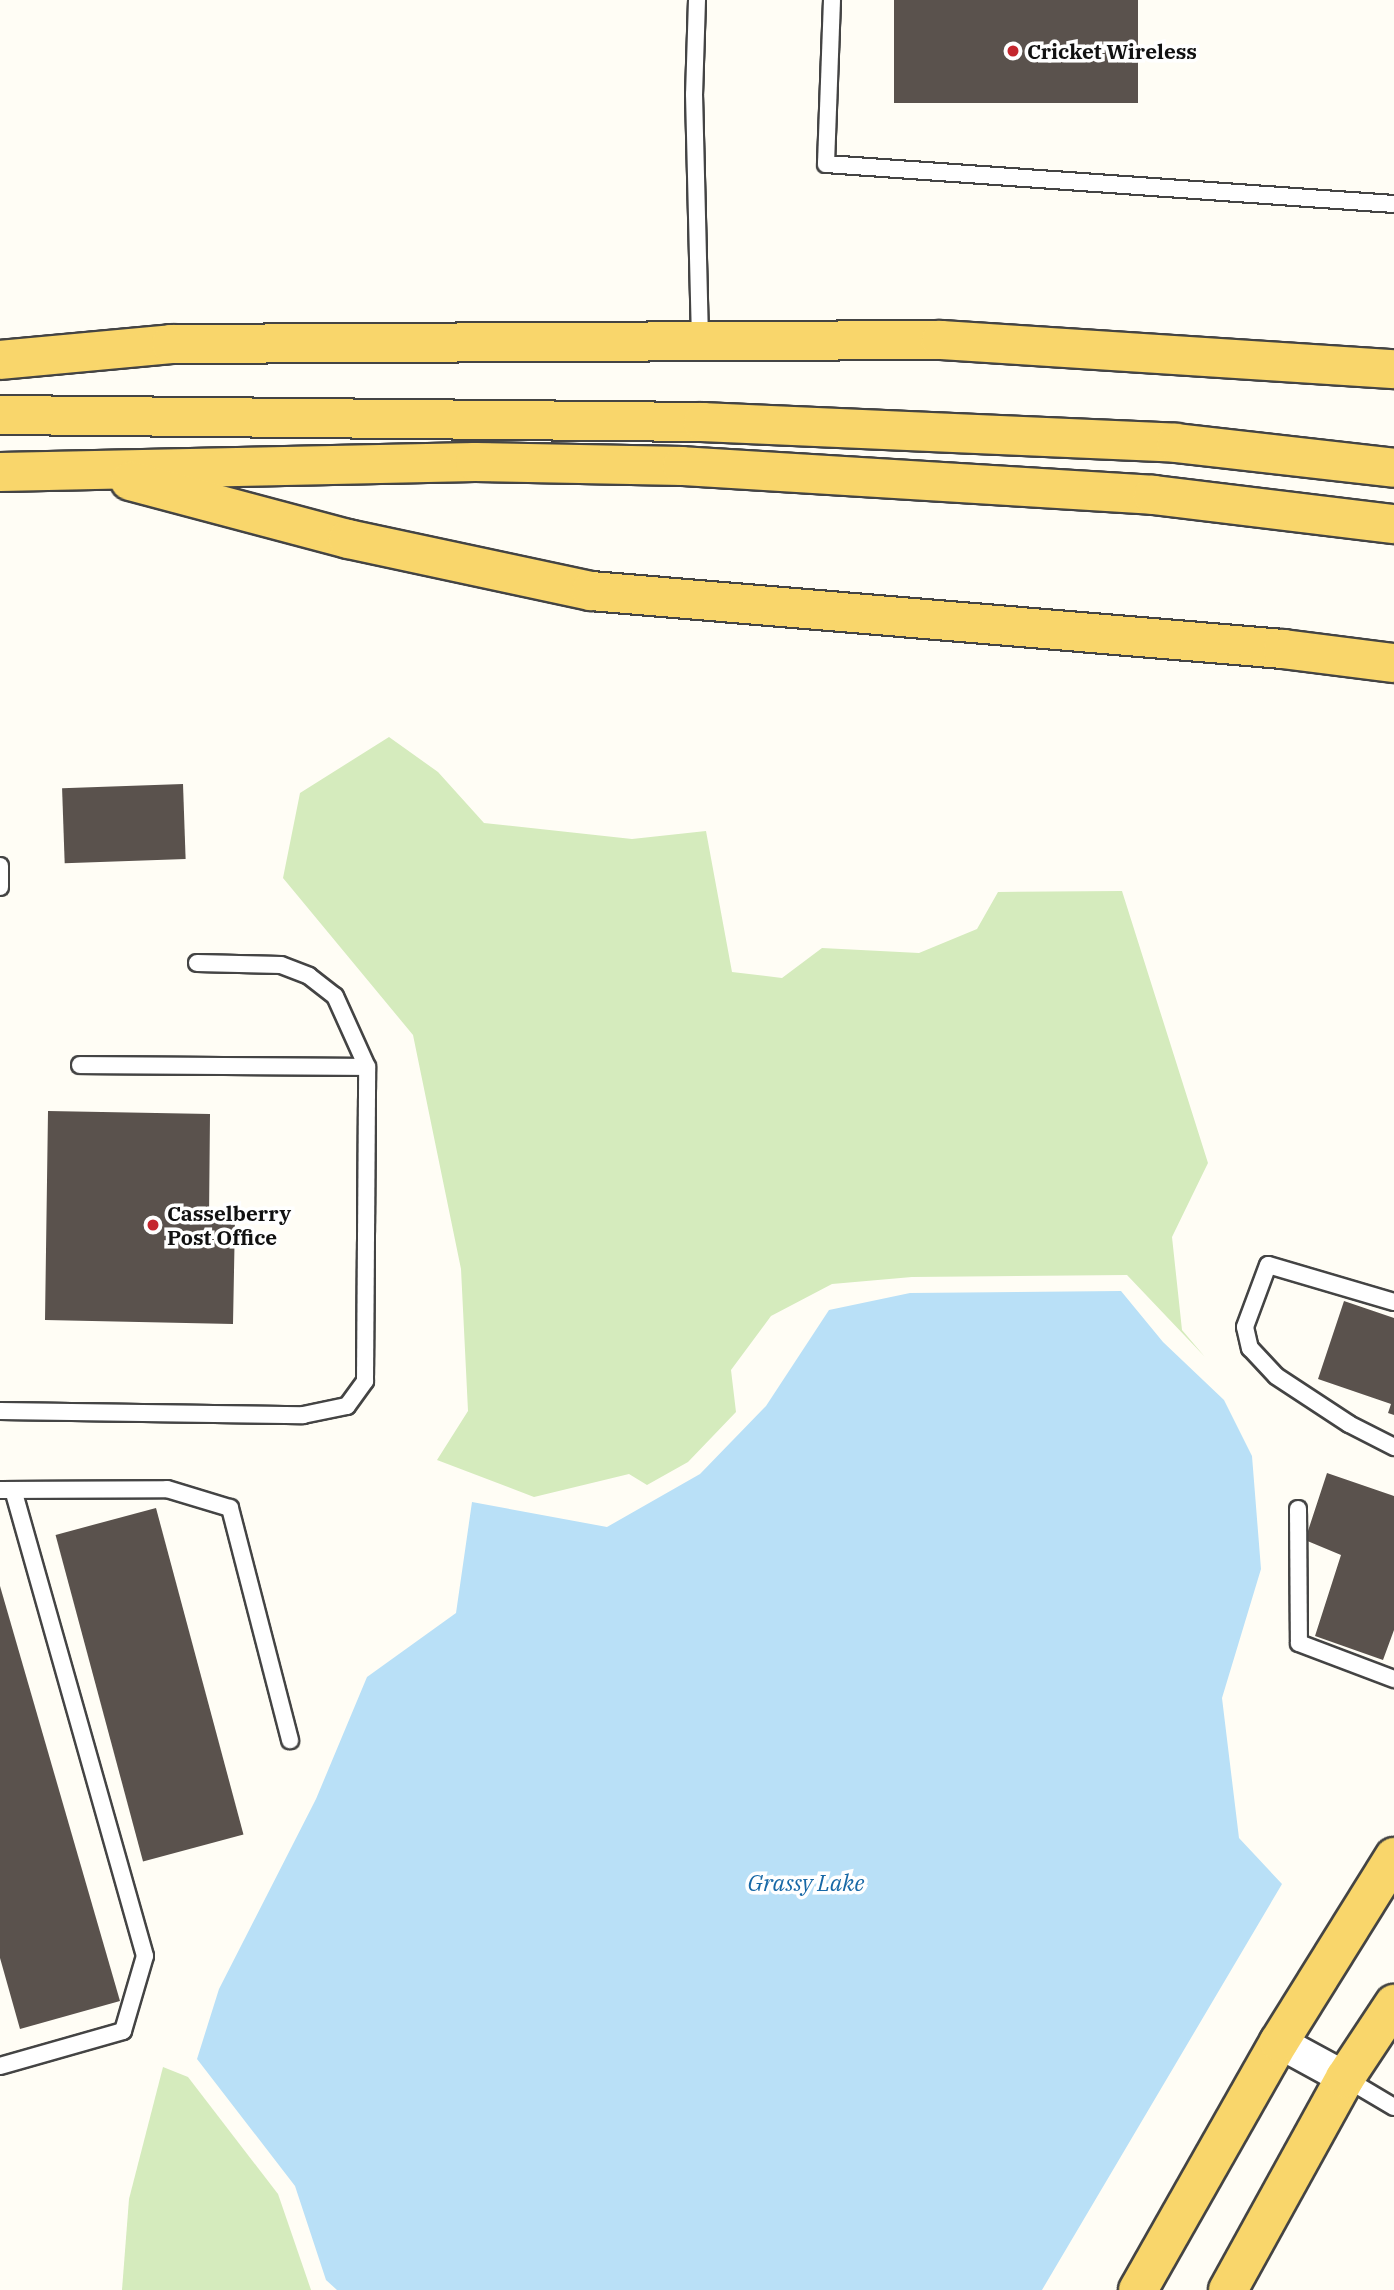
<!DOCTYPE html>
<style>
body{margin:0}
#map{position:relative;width:1394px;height:2290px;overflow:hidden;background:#fffdf5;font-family:"IBM Plex Serif",serif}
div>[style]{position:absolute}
.green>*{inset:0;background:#d5ebbd}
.water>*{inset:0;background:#b9e0f7}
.building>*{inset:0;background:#5a524d;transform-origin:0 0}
.roads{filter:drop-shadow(2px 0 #444) drop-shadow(-2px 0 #444) drop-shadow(0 2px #444) drop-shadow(0 -2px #444)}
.service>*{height:16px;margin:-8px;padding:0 8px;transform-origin:8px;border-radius:8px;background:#fff}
.minor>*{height:32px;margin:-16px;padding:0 16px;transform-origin:16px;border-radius:16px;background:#fff}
.primary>*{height:38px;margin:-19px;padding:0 19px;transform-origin:19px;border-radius:19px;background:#f9d66b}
.dots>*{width:19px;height:19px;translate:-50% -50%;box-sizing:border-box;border:4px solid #fff;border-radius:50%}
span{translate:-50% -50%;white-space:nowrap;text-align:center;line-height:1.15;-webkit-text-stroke:7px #fff;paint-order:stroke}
.poi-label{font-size:21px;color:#111;font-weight:700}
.left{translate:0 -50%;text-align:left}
.water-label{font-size:23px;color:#1768a6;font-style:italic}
</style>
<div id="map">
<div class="green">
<div style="clip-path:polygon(389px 737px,438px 772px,484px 823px,632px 839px,706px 831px,732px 972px,782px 978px,822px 948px,919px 953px,977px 929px,998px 892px,1122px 891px,1208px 1163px,1172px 1237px,1182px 1330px,1205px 1357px,1127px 1275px,912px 1277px,832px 1284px,771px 1316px,731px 1370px,736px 1412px,688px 1462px,647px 1485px,629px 1474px,534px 1497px,437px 1460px,468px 1411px,461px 1269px,413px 1035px,283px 878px,300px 793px)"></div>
<div style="clip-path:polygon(163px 2067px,188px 2077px,278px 2194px,311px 2290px,122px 2290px,129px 2199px)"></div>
</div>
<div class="water">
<div style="clip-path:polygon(1121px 1291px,1163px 1342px,1224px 1400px,1252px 1456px,1261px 1569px,1222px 1698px,1239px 1838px,1282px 1884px,1042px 2290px,337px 2290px,326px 2280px,295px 2186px,197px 2059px,219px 1989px,316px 1799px,367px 1677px,456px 1613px,472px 1502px,607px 1527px,700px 1474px,766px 1406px,829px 1310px,910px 1293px)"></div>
</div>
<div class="building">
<div style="left:894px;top:0;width:244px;height:103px"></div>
<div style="left:183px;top:784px;width:75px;height:121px;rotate:88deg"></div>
<div style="clip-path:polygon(48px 1111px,210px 1114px,209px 1218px,235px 1219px,233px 1324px,45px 1320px)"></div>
<div style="clip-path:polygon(1344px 1301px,1394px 1318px,1394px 1415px,1388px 1413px,1391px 1404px,1318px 1379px)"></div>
<div style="clip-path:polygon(1327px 1473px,1394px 1496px,1394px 1630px,1383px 1660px,1315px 1636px,1341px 1555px,1305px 1540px)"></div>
<div style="left:156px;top:1508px;width:338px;height:104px;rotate:75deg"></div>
<div style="clip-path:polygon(0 1586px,120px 2001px,20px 2029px,0 1958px)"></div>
</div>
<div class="roads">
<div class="service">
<div style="left:697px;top:0;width:94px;rotate:91.8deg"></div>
<div style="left:694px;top:94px;width:246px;rotate:88.6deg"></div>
<div style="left:832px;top:0;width:164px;rotate:92.1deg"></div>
<div style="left:826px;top:164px;width:569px;rotate:4.03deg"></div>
<div style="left:0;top:866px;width:21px;rotate:90deg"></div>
<div style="left:197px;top:963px;width:84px;rotate:1.4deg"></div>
<div style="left:281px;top:965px;width:30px;rotate:21deg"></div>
<div style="left:309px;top:976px;width:33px;rotate:38deg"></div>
<div style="left:335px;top:996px;width:78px;rotate:65.7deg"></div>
<div style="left:1394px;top:1302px;width:131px;rotate:-163.6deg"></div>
<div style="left:1268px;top:1265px;width:66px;rotate:110.4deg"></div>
<div style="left:1245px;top:1327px;width:22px;rotate:77deg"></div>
<div style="left:1250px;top:1348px;width:38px;rotate:47deg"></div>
<div style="left:1276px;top:1376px;width:87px;rotate:33.3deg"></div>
<div style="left:1349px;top:1424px;width:51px;rotate:27.1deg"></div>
<div style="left:0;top:1411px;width:303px;rotate:0.8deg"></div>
<div style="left:303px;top:1415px;width:45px;rotate:-11.6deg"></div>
<div style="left:347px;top:1406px;width:31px;rotate:-54deg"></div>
<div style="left:365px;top:1381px;width:314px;rotate:-89.6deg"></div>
<div style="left:367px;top:1067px;width:287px;rotate:-179.6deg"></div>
<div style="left:0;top:1490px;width:167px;rotate:-0.3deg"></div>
<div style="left:167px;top:1489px;width:66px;rotate:16.8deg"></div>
<div style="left:230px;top:1508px;width:240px;rotate:75.5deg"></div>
<div style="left:1298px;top:1509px;width:134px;rotate:89.6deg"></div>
<div style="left:1299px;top:1643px;width:102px;rotate:20.8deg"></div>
<div style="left:0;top:2066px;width:128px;rotate:-15.9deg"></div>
<div style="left:123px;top:2031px;width:78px;rotate:-73.7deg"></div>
<div style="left:145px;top:1956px;width:484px;rotate:-105.8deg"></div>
<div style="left:1345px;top:2078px;width:57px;rotate:30.6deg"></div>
</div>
<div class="minor">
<div style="left:1279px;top:2042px;width:75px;rotate:28.6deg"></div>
</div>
<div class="primary">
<div style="left:0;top:360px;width:172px;rotate:-5.3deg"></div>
<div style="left:171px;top:344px;width:770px;rotate:-0.3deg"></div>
<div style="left:941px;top:340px;width:454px;rotate:3.7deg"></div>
<div style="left:0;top:415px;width:703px;rotate:0.57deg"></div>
<div style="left:703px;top:422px;width:473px;rotate:2.5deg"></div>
<div style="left:1176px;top:443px;width:219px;rotate:6.5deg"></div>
<div style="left:0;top:472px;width:475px;rotate:-1.2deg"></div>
<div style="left:475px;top:462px;width:207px;rotate:1.1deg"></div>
<div style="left:682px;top:466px;width:472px;rotate:3.5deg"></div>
<div style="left:1153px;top:495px;width:243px;rotate:6.9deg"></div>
<div style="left:130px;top:481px;width:226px;rotate:14.9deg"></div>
<div style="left:348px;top:539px;width:249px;rotate:12.1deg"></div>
<div style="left:591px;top:591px;width:694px;rotate:4.79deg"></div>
<div style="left:1283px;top:649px;width:112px;rotate:7.2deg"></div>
<div style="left:1138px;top:2290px;width:285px;rotate:-60.4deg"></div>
<div style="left:1279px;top:2042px;width:218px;rotate:-58.1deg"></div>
<div style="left:1228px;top:2290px;width:242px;rotate:-61.1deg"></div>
<div style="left:1345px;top:2078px;width:89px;rotate:-56.5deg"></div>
</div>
</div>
<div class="dots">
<div style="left:1013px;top:51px;background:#c4262e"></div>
<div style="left:153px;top:1225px;background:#c4262e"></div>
</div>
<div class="poi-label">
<span class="left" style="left:1027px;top:51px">Cricket Wireless</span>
<span class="left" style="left:167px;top:1225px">Casselberry<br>Post Office</span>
</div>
<div class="water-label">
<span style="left:806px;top:1882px">Grassy Lake</span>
</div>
</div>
